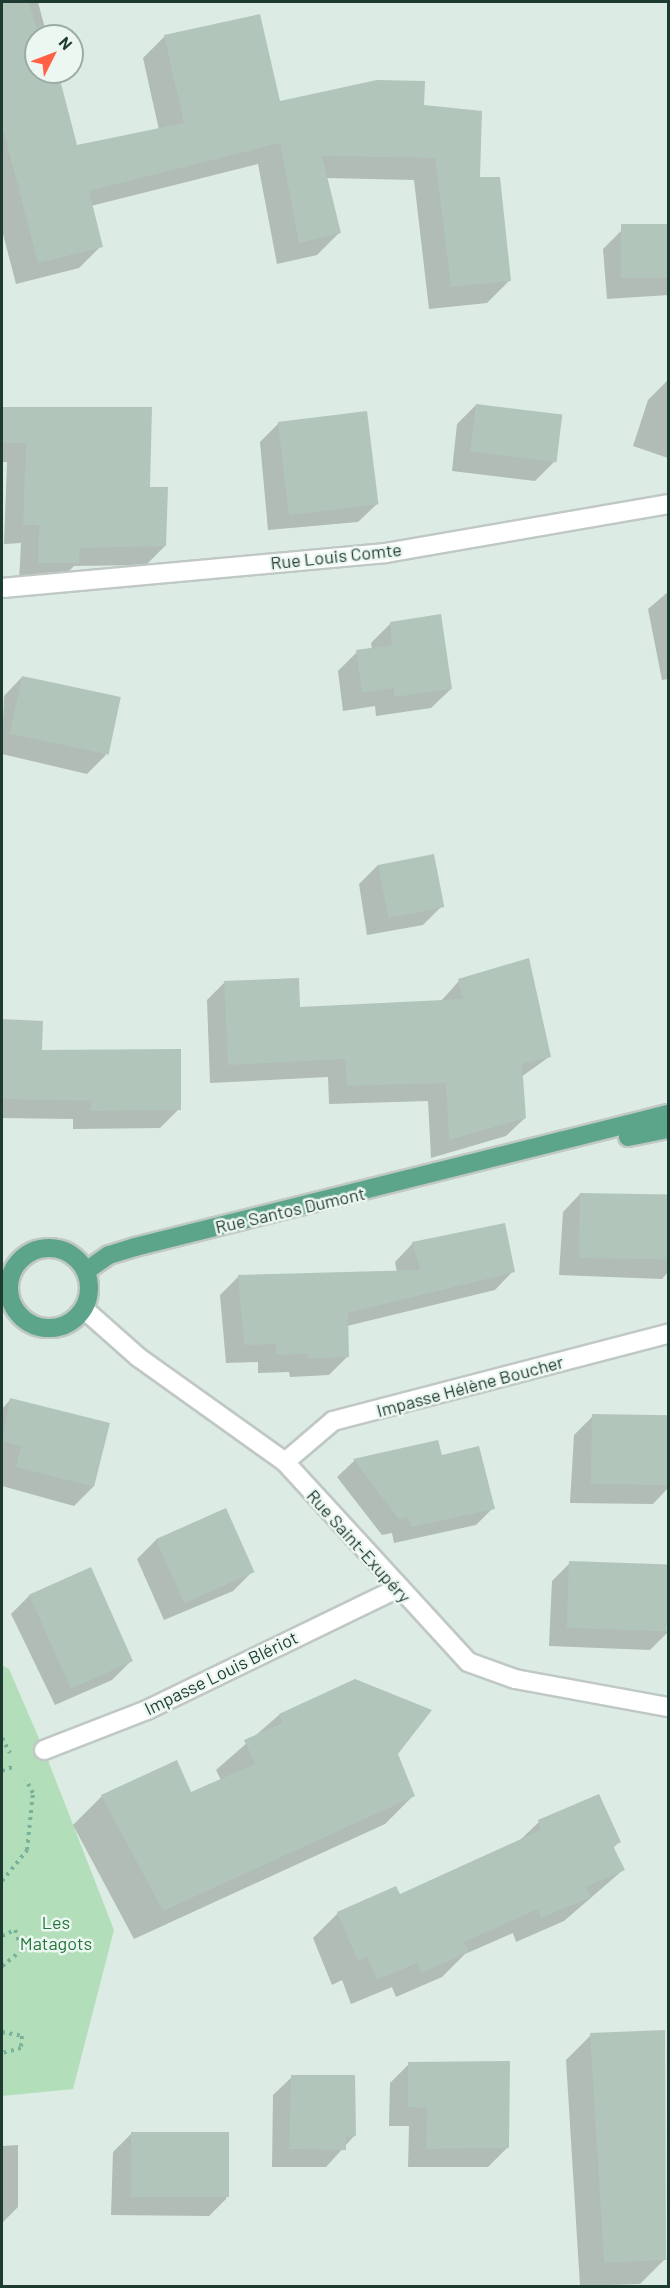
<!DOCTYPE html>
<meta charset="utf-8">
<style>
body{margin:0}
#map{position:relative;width:670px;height:2288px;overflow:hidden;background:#dcebe3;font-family:Barlow,sans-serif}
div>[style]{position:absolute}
.green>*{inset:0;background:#b2dfba}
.shadow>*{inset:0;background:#0003}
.building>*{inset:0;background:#b2c5bb;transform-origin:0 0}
.path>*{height:4px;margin-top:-2px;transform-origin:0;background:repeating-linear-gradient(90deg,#79b29a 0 3px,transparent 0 7.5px)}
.roads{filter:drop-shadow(2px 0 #c0c8c5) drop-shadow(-2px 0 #c0c8c5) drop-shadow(0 2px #c0c8c5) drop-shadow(0 -2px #c0c8c5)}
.minor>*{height:18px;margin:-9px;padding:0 9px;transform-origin:9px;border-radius:9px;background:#fff}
.major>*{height:18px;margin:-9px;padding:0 9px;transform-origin:9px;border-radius:9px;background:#5ca58a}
.major>.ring{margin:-9px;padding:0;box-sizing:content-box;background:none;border:18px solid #5ca58a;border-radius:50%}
span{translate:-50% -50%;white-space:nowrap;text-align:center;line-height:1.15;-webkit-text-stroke:5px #edf7f1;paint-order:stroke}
.street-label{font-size:18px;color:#1d3b30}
.park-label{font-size:18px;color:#23763a}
.frame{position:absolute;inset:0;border:3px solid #1d3b30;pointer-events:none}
.north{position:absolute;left:24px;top:24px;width:60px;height:60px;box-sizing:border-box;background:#edf7f1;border:2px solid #9aaca4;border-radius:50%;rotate:48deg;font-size:16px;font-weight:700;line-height:24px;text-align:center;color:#1d3b30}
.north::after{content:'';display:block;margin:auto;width:21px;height:27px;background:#ff6046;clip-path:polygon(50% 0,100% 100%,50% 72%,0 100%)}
</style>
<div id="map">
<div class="green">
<div style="clip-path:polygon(2px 1665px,9px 1669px,44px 1750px,114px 1930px,73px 2089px,2px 2096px)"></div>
</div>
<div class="shadow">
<div style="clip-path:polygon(2px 2px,38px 2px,47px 36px,36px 36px,36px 72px,56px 72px,76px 147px,159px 130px,143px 58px,165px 36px,279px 103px,422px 106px,478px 179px,509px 281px,487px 303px,429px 309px,414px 180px,326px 178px,339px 233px,317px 255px,277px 264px,258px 164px,91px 206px,101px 246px,79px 268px,16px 284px,2px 230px)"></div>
<div style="clip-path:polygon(668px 226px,668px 295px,607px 299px,603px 249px,622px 230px)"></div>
<div style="clip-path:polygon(667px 381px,668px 381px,668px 458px,633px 446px,648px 400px)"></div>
<div style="clip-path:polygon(476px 405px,554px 462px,535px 481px,452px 471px,457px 424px)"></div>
<div style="clip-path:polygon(2px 408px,150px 408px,148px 489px,165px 546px,146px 565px,74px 566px,59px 581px,19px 581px,21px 543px,4px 544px,7px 462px,2px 462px)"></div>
<div style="clip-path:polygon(279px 423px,378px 503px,358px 522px,268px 530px,260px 442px)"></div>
<div style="clip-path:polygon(668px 592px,668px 679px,662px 680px,648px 609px)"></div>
<div style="clip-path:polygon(390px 624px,451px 689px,431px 708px,376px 716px,375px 706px,343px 711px,338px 671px,357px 652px,372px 649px,371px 643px)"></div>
<div style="clip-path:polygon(22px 677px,106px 755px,87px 774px,2px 754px,4px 696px)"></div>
<div style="clip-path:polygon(378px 865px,442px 906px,423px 925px,367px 935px,359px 884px)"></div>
<div style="clip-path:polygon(459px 981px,549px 1057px,521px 1077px,525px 1118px,506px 1136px,431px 1158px,428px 1101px,329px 1104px,328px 1077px,210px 1083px,207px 1000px,225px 982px,299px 1008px,441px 1001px)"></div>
<div style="clip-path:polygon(2px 1020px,41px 1022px,41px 1052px,179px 1109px,160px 1128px,73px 1129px,73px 1119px,2px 1118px)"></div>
<div style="clip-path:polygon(580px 1194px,668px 1196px,668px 1272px,662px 1279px,559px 1275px,563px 1212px)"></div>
<div style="clip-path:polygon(413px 1243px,513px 1271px,495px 1290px,347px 1326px,347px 1357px,329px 1375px,290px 1377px,289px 1372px,258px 1373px,258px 1362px,226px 1363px,220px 1295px,239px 1276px,397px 1272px,395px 1262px)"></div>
<div style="clip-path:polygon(10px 1400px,93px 1487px,74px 1506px,2px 1486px,2px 1409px)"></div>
<div style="clip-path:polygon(593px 1416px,668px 1417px,668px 1488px,653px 1504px,570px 1503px,574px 1435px)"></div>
<div style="clip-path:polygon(437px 1442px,441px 1457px,493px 1508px,476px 1525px,394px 1543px,392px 1533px,382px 1535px,337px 1477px,354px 1461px)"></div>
<div style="clip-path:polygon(156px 1540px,252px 1572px,233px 1591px,164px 1620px,137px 1559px)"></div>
<div style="clip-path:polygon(570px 1563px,668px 1632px,650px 1650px,549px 1646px,552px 1581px)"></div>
<div style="clip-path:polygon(30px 1595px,131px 1661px,112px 1680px,55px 1705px,11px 1614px)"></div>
<div style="clip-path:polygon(279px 1715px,396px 1754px,414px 1795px,385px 1824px,134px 1939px,73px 1825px,102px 1796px,190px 1794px,221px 1780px,216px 1770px)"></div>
<div style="clip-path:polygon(539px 1822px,619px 1842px,612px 1849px,623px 1870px,564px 1921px,516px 1942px,513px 1933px,465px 1954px,442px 1977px,396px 1997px,392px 1987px,351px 2004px,342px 1980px,332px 1985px,313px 1938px,338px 1913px,399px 1896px,518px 1842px)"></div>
<div style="clip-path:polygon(663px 2032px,665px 2259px,640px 2284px,580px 2286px,566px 2060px,591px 2035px)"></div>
<div style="clip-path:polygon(409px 2064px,507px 2148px,488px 2167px,408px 2167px,409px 2126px,389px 2126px,390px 2083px)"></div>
<div style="clip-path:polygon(292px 2077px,355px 2135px,326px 2167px,272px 2167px,273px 2095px)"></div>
<div style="clip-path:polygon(131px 2134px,227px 2198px,209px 2216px,111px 2215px,113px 2152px)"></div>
<div style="clip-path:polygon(18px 2145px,18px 2207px,2px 2223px,2px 2146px)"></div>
</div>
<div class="building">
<div style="clip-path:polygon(2px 2px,29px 2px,36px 27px,47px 25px,49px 36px,36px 36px,36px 72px,58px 72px,77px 145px,184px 123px,164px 35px,260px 14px,280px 101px,377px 80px,425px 81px,424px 105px,482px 111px,480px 177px,500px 177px,511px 281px,451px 287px,435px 158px,322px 156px,341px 233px,299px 243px,280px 143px,89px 191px,103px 247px,38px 263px,2px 125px)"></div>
<div style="left:669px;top:224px;width:54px;height:48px;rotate:90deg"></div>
<div style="left:476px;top:404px;width:87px;height:48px;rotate:7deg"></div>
<div style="clip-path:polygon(2px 407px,152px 407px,150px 487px,168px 487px,166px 546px,80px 548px,79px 563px,38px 563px,39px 525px,23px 525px,26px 443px,2px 443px)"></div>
<div style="left:367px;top:411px;width:94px;height:90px;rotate:83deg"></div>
<div style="clip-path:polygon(441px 614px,452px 689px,394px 697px,394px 688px,362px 693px,356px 650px,392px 645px,390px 622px)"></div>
<div style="left:22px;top:676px;width:101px;height:59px;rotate:12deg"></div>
<div style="left:434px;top:854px;width:54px;height:57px;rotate:79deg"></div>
<div style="clip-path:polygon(529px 958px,551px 1057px,522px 1064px,526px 1118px,449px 1140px,446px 1083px,347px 1086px,345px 1059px,228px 1065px,224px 981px,299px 978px,300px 1007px,463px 999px,458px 979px)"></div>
<div style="clip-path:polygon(2px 1019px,43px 1021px,42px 1050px,181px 1049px,181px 1110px,91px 1111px,91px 1101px,2px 1099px)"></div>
<div style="left:580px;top:1193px;width:89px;height:65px;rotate:1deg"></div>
<div style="clip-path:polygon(505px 1223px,515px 1272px,348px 1313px,349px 1357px,308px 1359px,307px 1354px,276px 1355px,276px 1344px,244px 1345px,238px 1275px,420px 1270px,412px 1242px)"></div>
<div style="clip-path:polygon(10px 1398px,110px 1423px,94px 1487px,16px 1467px,21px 1446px,2px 1441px)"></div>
<div style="left:592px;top:1414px;width:77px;height:70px;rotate:1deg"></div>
<div style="clip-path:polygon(438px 1440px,442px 1455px,479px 1446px,495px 1509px,411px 1527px,408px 1517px,399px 1519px,353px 1459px)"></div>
<div style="left:226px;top:1508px;width:70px;height:77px;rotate:66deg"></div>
<div style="left:569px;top:1561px;width:100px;height:67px;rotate:2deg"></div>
<div style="left:91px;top:1567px;width:103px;height:68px;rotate:66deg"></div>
<div style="clip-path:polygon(355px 1679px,432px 1710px,398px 1754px,415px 1796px,163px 1911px,101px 1795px,177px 1760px,191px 1792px,255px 1764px,244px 1740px,282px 1723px,279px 1714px)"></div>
<div style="clip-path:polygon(599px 1794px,621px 1842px,613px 1846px,625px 1870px,586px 1887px,591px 1897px,541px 1918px,538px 1909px,464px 1942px,469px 1952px,421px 1973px,417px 1963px,377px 1980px,367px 1956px,358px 1961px,337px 1912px,396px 1886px,400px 1894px,541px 1830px,538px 1820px)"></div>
<div style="clip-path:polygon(665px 2030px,666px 2260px,604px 2263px,590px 2033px)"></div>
<div style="clip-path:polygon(510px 2061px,509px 2148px,426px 2149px,427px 2108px,408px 2107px,408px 2062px)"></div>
<div style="clip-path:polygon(291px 2075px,355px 2075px,356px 2136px,346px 2137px,346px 2150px,289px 2149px)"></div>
<div style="left:131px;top:2132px;width:98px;height:65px"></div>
</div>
<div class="path">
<div style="left:2px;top:1738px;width:17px;rotate:62deg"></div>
<div style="left:2px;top:1771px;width:14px;rotate:-21deg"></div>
<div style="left:2px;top:1881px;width:40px;rotate:-51deg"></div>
<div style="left:27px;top:1850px;width:57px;rotate:-84deg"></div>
<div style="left:33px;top:1793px;width:15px;rotate:-118deg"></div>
<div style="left:2px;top:1936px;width:14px;rotate:-25deg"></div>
<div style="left:15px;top:1930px;width:21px;rotate:71deg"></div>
<div style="left:22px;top:1950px;width:26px;rotate:141deg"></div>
<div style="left:2px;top:2032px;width:20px;rotate:11deg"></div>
<div style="left:22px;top:2036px;width:12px;rotate:95deg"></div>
<div style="left:21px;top:2048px;width:20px;rotate:165deg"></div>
</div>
<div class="roads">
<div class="minor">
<div style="left:2px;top:588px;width:385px;rotate:-5.2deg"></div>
<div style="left:385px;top:553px;width:287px;rotate:-9.8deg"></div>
<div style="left:84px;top:1309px;width:72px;rotate:41.6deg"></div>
<div style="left:138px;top:1357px;width:181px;rotate:35.5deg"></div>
<div style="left:285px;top:1462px;width:271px;rotate:47.5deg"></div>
<div style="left:468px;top:1662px;width:50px;rotate:19.9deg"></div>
<div style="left:515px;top:1679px;width:156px;rotate:10.4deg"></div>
<div style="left:285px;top:1462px;width:63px;rotate:-40.5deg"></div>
<div style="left:333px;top:1421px;width:346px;rotate:-14.6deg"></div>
<div style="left:44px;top:1750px;width:110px;rotate:-21.2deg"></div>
<div style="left:147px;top:1710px;width:277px;rotate:-25.9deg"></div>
</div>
<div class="major">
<div style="left:628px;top:1137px;width:41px;rotate:-11.3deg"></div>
<div class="ring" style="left:9px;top:1248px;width:62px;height:62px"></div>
<div style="left:86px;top:1271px;width:28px;rotate:-35deg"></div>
<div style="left:109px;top:1255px;width:27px;rotate:-17deg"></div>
<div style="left:135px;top:1247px;width:549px;rotate:-14.01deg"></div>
</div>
</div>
<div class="street-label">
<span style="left:336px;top:556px;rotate:-6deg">Rue Louis Comte</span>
<span style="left:290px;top:1210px;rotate:-13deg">Rue Santos Dumont</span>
<span style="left:470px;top:1386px;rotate:-15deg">Impasse Hélène Boucher</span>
<span style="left:359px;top:1546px;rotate:48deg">Rue Saint-Exupéry</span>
<span style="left:221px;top:1673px;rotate:-26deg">Impasse Louis Blériot</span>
</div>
<div class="park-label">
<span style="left:56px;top:1933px">Les<br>Matagots</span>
</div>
<div class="frame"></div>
<div class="north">N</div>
</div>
